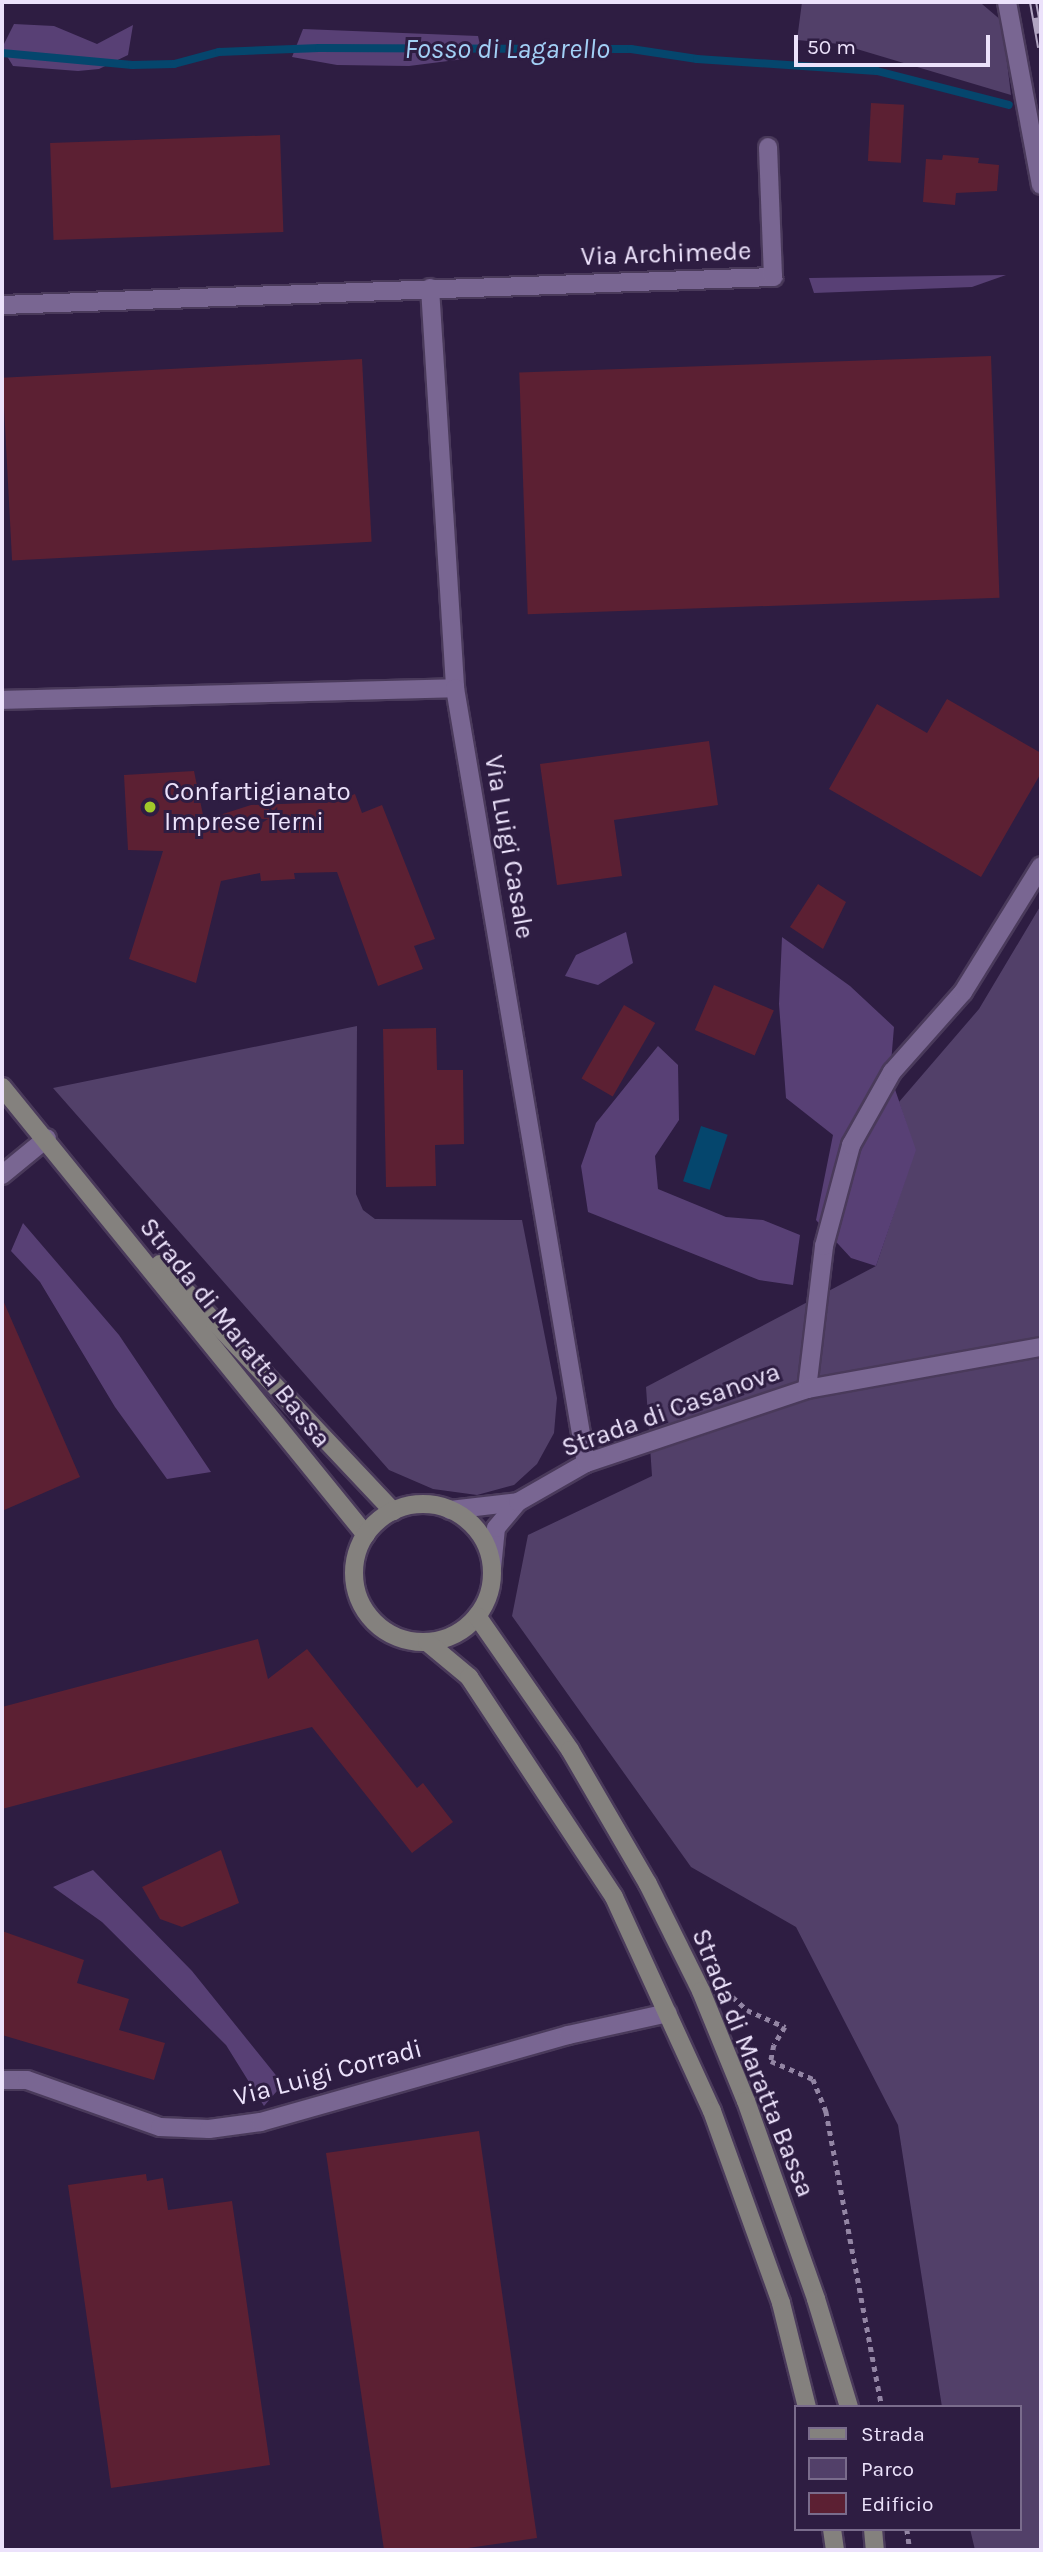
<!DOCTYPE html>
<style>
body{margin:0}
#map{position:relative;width:1043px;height:2552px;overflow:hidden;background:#2e1d42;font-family:Karla,sans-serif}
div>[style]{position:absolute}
.green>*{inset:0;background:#524069}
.forest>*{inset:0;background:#584075}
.water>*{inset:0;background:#05466d;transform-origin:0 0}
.stream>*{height:8px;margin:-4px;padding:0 4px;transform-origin:4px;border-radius:4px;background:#05466d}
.building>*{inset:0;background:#5c2033;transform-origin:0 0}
.path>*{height:4.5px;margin-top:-2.25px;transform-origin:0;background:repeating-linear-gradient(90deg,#9385a4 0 5px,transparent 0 10px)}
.roads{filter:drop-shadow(2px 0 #4a3a5b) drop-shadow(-2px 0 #4a3a5b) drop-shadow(0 2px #4a3a5b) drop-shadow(0 -2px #4a3a5b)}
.minor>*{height:18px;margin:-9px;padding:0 9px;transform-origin:9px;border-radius:9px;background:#796692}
.tertiary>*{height:18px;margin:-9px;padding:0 9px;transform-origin:9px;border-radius:9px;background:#796692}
.secondary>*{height:18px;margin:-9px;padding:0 9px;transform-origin:9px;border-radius:9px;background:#84817e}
.secondary>.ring{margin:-9px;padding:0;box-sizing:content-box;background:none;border:18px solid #84817e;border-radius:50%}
.rail>*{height:8px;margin-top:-4px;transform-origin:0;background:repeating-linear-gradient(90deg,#2e1d42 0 16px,#b1a5c2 0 32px);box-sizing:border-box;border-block:2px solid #b1a5c2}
.dots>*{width:19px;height:19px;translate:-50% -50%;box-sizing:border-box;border:4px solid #2e1d42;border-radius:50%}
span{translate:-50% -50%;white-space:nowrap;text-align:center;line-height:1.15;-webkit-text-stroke:6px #2e1d42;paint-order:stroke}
.street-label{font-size:26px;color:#ece2fb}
.poi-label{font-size:26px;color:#ece2fb}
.left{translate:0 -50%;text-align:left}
.water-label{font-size:28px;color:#a2cff5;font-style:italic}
.frame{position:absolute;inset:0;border:4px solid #ece2fb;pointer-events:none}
.legend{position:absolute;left:794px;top:2405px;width:228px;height:126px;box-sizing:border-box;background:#2e1d42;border:2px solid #7a6c8c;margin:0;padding:9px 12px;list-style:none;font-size:21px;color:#ece2fb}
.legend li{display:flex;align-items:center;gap:14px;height:35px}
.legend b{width:35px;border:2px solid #7a6c8c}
.scale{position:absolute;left:794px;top:35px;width:196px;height:32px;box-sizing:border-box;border:4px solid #ece2fb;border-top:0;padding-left:9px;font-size:21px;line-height:24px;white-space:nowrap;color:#ece2fb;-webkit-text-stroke:5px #2e1d42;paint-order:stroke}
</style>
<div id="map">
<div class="green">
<div style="clip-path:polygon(802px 2px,982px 4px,1002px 21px,1011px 95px,840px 44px,797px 40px)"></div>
<div style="clip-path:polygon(1041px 905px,1041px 2550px,975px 2550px,970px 2529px,1020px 2529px,1020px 2407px,942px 2407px,898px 2125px,796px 1927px,691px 1867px,512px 1616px,528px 1535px,652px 1476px,646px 1387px,876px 1266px,915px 1150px,899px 1102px,979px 1009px)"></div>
<div style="clip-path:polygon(357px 1026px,356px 1194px,363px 1210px,375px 1219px,522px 1220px,557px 1398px,554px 1433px,537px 1464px,514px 1485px,477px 1495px,433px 1489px,389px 1470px,53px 1088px)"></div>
</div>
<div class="forest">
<div style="clip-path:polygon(14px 24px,54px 26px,97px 44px,133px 25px,128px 55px,99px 69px,78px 71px,13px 66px,2px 48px)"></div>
<div style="clip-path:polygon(303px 29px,478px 36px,480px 45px,464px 59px,409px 66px,337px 65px,292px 57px)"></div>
<div style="clip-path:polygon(1006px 275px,972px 287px,814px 293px,809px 278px)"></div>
<div style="clip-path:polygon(626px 932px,633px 963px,598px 985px,565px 976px,576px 955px)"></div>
<div style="clip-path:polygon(782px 937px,850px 986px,894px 1027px,890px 1075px,916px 1150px,876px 1266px,851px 1258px,816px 1220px,833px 1135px,786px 1098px,779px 1004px)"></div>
<div style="clip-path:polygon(658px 1046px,678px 1065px,679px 1120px,655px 1156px,658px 1189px,726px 1217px,763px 1220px,800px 1235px,793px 1285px,759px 1280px,588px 1212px,581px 1166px,596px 1123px)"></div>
<div style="clip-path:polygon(23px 1223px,119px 1335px,211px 1472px,167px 1479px,115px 1407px,40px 1282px,11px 1251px)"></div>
<div style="clip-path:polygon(93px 1870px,192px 1971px,283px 2084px,264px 2106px,226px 2045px,102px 1922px,53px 1887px)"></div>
</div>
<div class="water">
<div style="left:701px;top:1126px;width:28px;height:58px;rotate:18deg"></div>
</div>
<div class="stream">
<div style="left:2px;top:53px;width:131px;rotate:5.3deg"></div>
<div style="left:132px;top:65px;width:42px;rotate:-1.4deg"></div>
<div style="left:174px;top:64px;width:47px;rotate:-14.9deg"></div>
<div style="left:219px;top:52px;width:100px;rotate:-2.3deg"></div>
<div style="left:319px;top:48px;width:312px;rotate:0.2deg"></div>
<div style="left:631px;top:49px;width:67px;rotate:8.6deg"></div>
<div style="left:697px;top:59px;width:180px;rotate:3.8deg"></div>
<div style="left:877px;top:71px;width:136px;rotate:14.4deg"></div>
</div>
<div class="building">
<div style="left:871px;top:103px;width:33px;height:58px;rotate:3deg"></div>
<div style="left:280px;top:135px;width:97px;height:230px;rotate:88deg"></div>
<div style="clip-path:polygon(943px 155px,979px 158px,978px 163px,999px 165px,997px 191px,956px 193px,955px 205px,923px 202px,926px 159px,942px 160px)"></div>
<div style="left:991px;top:356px;width:242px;height:472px;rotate:88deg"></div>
<div style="left:362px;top:359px;width:183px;height:360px;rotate:87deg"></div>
<div style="clip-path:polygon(947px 699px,1041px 753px,1041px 773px,981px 877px,829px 789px,877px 704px,927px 733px)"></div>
<div style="clip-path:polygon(709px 741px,718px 805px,614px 820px,622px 876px,557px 885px,540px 764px)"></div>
<div style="clip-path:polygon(194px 771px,204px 820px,251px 805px,334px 802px,355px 794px,362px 813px,382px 805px,435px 939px,414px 946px,423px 969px,378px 986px,337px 872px,294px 873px,295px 879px,261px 881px,260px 873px,221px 881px,196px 983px,129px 959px,163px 851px,128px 850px,124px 775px)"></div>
<div style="clip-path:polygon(818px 884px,846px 902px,823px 949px,790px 927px)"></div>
<div style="left:714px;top:985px;width:65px;height:49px;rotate:23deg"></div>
<div style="left:624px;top:1005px;width:36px;height:85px;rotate:30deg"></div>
<div style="clip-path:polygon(436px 1028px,437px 1070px,463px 1070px,464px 1144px,435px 1145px,436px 1186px,386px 1187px,383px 1029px)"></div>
<div style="clip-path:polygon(2px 1298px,80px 1477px,2px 1511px)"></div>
<div style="clip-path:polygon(258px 1639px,268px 1679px,307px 1649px,417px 1788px,423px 1783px,453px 1822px,412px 1853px,312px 1727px,2px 1809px,2px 1707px)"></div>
<div style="clip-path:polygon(221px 1850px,239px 1903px,182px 1927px,160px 1919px,142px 1887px)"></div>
<div style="clip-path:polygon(2px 1931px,84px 1960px,77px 1983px,129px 1999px,119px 2030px,165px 2043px,154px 2080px,2px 2035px)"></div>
<div style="clip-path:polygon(479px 2131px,537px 2538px,454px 2550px,384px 2550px,326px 2153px)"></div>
<div style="clip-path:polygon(146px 2174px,147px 2181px,163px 2178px,168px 2210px,232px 2201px,270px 2465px,111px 2488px,68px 2185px)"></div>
</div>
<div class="path">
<div style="left:725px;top:1990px;width:30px;rotate:42deg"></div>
<div style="left:747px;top:2010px;width:42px;rotate:24.1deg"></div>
<div style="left:785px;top:2027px;width:21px;rotate:121deg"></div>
<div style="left:774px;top:2045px;width:16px;rotate:101deg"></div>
<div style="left:771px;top:2061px;width:46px;rotate:23.2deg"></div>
<div style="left:813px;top:2079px;width:35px;rotate:68deg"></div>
<div style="left:826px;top:2111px;width:301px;rotate:79.3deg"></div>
<div style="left:907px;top:2529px;width:21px;rotate:82deg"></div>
</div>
<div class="roads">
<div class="minor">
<div style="left:1007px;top:2px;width:186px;rotate:79.5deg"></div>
<div style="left:430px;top:288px;width:401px;rotate:86.4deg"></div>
<div style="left:2px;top:305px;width:772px;rotate:-2.08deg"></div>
<div style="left:773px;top:277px;width:130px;rotate:-92.2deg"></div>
<div style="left:2px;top:700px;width:453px;rotate:-1.5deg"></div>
<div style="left:455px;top:688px;width:786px;rotate:80.41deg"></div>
<div style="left:2px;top:1175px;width:58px;rotate:-39.4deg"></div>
<div style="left:807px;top:1389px;width:144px;rotate:-83.2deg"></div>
<div style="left:824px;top:1246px;width:105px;rotate:-75deg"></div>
<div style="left:851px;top:1145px;width:84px;rotate:-60.7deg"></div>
<div style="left:892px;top:1072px;width:107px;rotate:-48.4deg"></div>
<div style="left:963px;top:992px;width:148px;rotate:-58.2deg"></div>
<div style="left:2px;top:2080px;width:25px"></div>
<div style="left:27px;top:2080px;width:141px;rotate:19.5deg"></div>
<div style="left:160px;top:2127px;width:49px;rotate:2.3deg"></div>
<div style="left:209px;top:2129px;width:52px;rotate:-7.7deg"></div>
<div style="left:261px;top:2122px;width:319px;rotate:-15.8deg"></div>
<div style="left:568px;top:2035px;width:102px;rotate:-12.4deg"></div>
</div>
<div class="tertiary">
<div style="left:450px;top:1510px;width:68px;rotate:-6.7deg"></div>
<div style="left:492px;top:1568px;width:40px;rotate:-84.3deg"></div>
<div style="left:496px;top:1528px;width:34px;rotate:-50deg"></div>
<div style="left:518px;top:1502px;width:78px;rotate:-29.8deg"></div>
<div style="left:586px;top:1463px;width:233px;rotate:-18.5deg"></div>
<div style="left:807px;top:1389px;width:238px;rotate:-10.2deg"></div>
</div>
<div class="secondary">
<div style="left:2px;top:1087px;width:577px;rotate:50.91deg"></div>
<div style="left:160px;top:1264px;width:340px;rotate:46.7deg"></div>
<div class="ring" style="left:354px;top:1504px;width:120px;height:120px"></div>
<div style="left:477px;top:1616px;width:163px;rotate:55.2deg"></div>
<div style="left:570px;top:1750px;width:155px;rotate:59.8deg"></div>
<div style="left:648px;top:1884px;width:119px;rotate:63.6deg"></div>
<div style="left:701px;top:1991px;width:119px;rotate:67.8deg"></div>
<div style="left:746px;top:2101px;width:210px;rotate:70.5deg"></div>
<div style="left:816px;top:2299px;width:113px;rotate:73deg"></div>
<div style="left:427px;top:1642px;width:55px;rotate:39.8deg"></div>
<div style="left:469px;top:1677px;width:263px;rotate:56.6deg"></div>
<div style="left:614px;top:1897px;width:235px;rotate:65.4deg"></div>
<div style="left:712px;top:2111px;width:204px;rotate:70.2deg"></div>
<div style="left:781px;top:2303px;width:107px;rotate:76deg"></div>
<div style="left:832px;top:2529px;width:21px;rotate:82deg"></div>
<div style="left:873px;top:2529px;width:21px;rotate:85deg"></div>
</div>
</div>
<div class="rail">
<div style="left:1033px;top:2px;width:46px;rotate:79.9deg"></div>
</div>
<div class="dots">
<div style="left:150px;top:807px;background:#a1c92a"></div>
</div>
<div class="street-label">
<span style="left:666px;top:254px;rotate:-2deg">Via Archimede</span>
<span style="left:509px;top:847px;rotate:80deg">Via Luigi Casale</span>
<span style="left:235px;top:1333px;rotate:51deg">Strada di Maratta Bassa</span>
<span style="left:671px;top:1410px;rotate:-20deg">Strada di Casanova</span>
<span style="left:753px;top:2063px;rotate:68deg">Strada di Maratta Bassa</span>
<span style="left:328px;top:2073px;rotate:-15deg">Via Luigi Corradi</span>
</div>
<div class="poi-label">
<span class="left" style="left:164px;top:807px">Confartigianato<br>Imprese Terni</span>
</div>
<div class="water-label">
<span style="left:507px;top:49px">Fosso di Lagarello</span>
</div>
<div class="frame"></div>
<ul class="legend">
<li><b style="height:9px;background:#84817e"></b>Strada</li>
<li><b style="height:19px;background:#524069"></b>Parco</li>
<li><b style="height:19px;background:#5c2033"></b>Edificio</li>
</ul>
<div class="scale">50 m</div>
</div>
